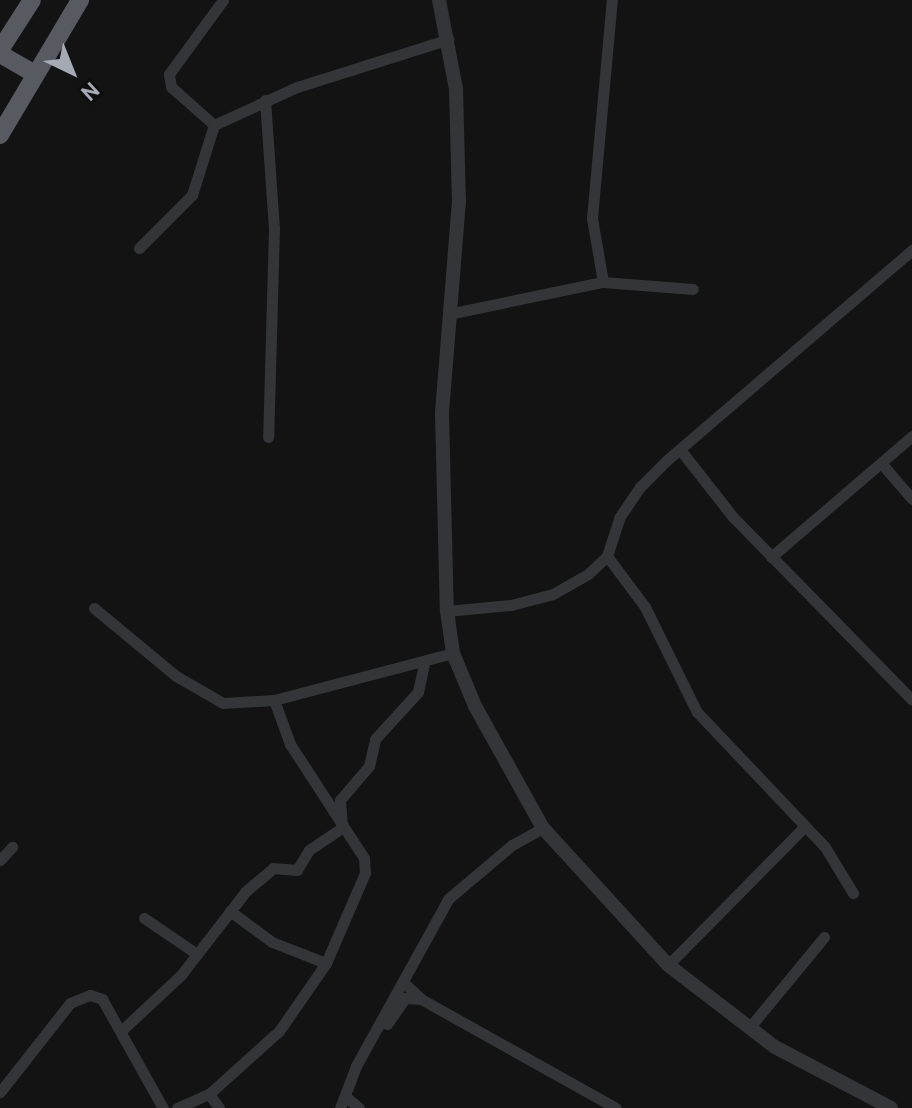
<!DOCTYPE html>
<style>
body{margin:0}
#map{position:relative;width:912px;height:1108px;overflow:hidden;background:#131314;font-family:Overpass,sans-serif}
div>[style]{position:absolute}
.minor>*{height:11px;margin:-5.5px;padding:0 5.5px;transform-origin:5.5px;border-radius:5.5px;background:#343539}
.tertiary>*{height:14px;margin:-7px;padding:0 7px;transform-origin:7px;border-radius:7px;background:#343539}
.trunk>*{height:18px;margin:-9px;padding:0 9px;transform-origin:9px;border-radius:9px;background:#585a61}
span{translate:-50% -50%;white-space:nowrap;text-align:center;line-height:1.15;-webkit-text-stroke:7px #0e0e0f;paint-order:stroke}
.north{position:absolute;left:32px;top:32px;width:80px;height:80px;-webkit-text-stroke:6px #0e0e0f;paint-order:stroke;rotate:137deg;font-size:22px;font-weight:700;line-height:32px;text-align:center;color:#a5aab5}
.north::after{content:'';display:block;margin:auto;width:28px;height:36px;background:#a5aab5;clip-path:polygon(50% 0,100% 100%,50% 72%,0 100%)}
</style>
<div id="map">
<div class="minor">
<div style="left:265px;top:100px;width:128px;rotate:86deg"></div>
<div style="left:274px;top:228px;width:209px;rotate:91.6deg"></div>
<div style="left:214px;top:125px;width:57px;rotate:-138.5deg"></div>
<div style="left:171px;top:87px;width:13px;rotate:-99deg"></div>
<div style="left:169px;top:74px;width:92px;rotate:-53.9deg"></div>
<div style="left:139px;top:248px;width:75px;rotate:-45deg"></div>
<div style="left:192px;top:195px;width:73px;rotate:-72.6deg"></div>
<div style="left:214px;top:125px;width:91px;rotate:-24.6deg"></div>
<div style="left:297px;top:87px;width:159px;rotate:-17.5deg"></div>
<div style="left:603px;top:282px;width:65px;rotate:-99.8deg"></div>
<div style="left:592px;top:218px;width:219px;rotate:-84.8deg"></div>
<div style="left:453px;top:313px;width:153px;rotate:-11.7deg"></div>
<div style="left:603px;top:282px;width:90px;rotate:4.4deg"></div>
<div style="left:682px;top:452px;width:83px;rotate:51.9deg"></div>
<div style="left:733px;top:517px;width:256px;rotate:45.6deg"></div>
<div style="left:882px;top:464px;width:46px;rotate:49.4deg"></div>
<div style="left:607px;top:556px;width:64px;rotate:53.3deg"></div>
<div style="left:645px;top:607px;width:117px;rotate:63.7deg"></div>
<div style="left:697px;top:712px;width:186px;rotate:46.5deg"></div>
<div style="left:825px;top:847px;width:54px;rotate:58.7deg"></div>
<div style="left:771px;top:557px;width:186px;rotate:-40.6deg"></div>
<div style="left:94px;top:608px;width:107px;rotate:39.7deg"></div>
<div style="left:176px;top:676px;width:54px;rotate:29.9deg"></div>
<div style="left:223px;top:703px;width:51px;rotate:-3.4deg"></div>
<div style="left:274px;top:700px;width:185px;rotate:-14.7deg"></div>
<div style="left:447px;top:611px;width:64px;rotate:-5.4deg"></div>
<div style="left:511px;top:605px;width:43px;rotate:-14.7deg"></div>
<div style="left:553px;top:594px;width:40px;rotate:-29.7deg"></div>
<div style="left:588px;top:574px;width:26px;rotate:-43deg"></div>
<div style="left:607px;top:556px;width:40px;rotate:-72deg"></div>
<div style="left:619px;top:518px;width:37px;rotate:-56deg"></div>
<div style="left:640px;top:487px;width:38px;rotate:-45deg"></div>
<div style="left:667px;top:460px;width:323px;rotate:-40.6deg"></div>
<div style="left:0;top:860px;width:18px;rotate:-47deg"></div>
<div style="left:230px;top:911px;width:52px;rotate:36.4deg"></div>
<div style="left:272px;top:942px;width:58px;rotate:21.3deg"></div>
<div style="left:144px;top:918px;width:64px;rotate:34.2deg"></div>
<div style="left:668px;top:965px;width:194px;rotate:-45.4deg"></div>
<div style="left:403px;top:982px;width:25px;rotate:43deg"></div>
<div style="left:421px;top:999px;width:223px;rotate:29.2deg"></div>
<div style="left:387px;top:1024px;width:32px;rotate:-55deg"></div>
<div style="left:405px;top:998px;width:16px;rotate:4deg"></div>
<div style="left:749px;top:1028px;width:118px;rotate:-50.5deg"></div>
<div style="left:122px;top:1030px;width:81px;rotate:-43deg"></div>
<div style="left:181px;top:975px;width:106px;rotate:-52.3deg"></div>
<div style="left:246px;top:891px;width:35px;rotate:-40deg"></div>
<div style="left:273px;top:868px;width:24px;rotate:5deg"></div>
<div style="left:297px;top:870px;width:23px;rotate:-59deg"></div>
<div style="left:309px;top:850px;width:40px;rotate:-34deg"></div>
<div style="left:342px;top:828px;width:28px;rotate:-94deg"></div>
<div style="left:340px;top:800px;width:45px;rotate:-49.5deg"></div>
<div style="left:369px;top:766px;width:28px;rotate:-77deg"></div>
<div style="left:375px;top:739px;width:64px;rotate:-47.5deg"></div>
<div style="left:418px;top:692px;width:30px;rotate:-78deg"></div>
<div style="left:0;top:1092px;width:113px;rotate:-51.8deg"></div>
<div style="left:70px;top:1003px;width:22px;rotate:-22deg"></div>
<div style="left:90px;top:995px;width:13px;rotate:18deg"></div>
<div style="left:102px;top:999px;width:125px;rotate:60.8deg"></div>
<div style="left:209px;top:1094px;width:17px;rotate:54deg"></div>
<div style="left:346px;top:1097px;width:17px;rotate:40deg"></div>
<div style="left:177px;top:1108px;width:35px;rotate:-24deg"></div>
<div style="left:209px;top:1094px;width:94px;rotate:-42deg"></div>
<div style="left:279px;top:1031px;width:83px;rotate:-55.3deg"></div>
<div style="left:326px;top:963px;width:98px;rotate:-66.6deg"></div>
<div style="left:365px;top:873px;width:15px;rotate:-94deg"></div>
<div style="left:364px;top:858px;width:136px;rotate:-123deg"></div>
<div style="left:290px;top:744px;width:47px;rotate:-110deg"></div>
<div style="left:340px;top:1108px;width:45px;rotate:-69.1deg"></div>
<div style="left:356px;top:1066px;width:191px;rotate:-61.1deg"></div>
<div style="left:448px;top:899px;width:84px;rotate:-40.2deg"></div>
<div style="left:512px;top:845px;width:35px;rotate:-29deg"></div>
</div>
<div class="tertiary">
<div style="left:439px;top:0;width:91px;rotate:79.2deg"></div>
<div style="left:456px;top:89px;width:112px;rotate:88.5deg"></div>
<div style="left:459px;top:201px;width:213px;rotate:94.6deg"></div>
<div style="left:442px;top:413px;width:198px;rotate:88.6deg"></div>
<div style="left:447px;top:611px;width:42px;rotate:81.9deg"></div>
<div style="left:453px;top:653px;width:57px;rotate:67.5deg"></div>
<div style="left:475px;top:706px;width:140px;rotate:60.9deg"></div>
<div style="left:543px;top:828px;width:185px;rotate:47.6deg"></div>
<div style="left:668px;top:965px;width:135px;rotate:37.5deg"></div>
<div style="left:775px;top:1047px;width:131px;rotate:27.7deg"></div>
</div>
<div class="trunk">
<div style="left:0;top:50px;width:59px;rotate:-57.4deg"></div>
<div style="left:0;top:54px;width:40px;rotate:29.7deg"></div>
<div style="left:0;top:135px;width:157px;rotate:-59.3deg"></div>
</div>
<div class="north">N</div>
</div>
